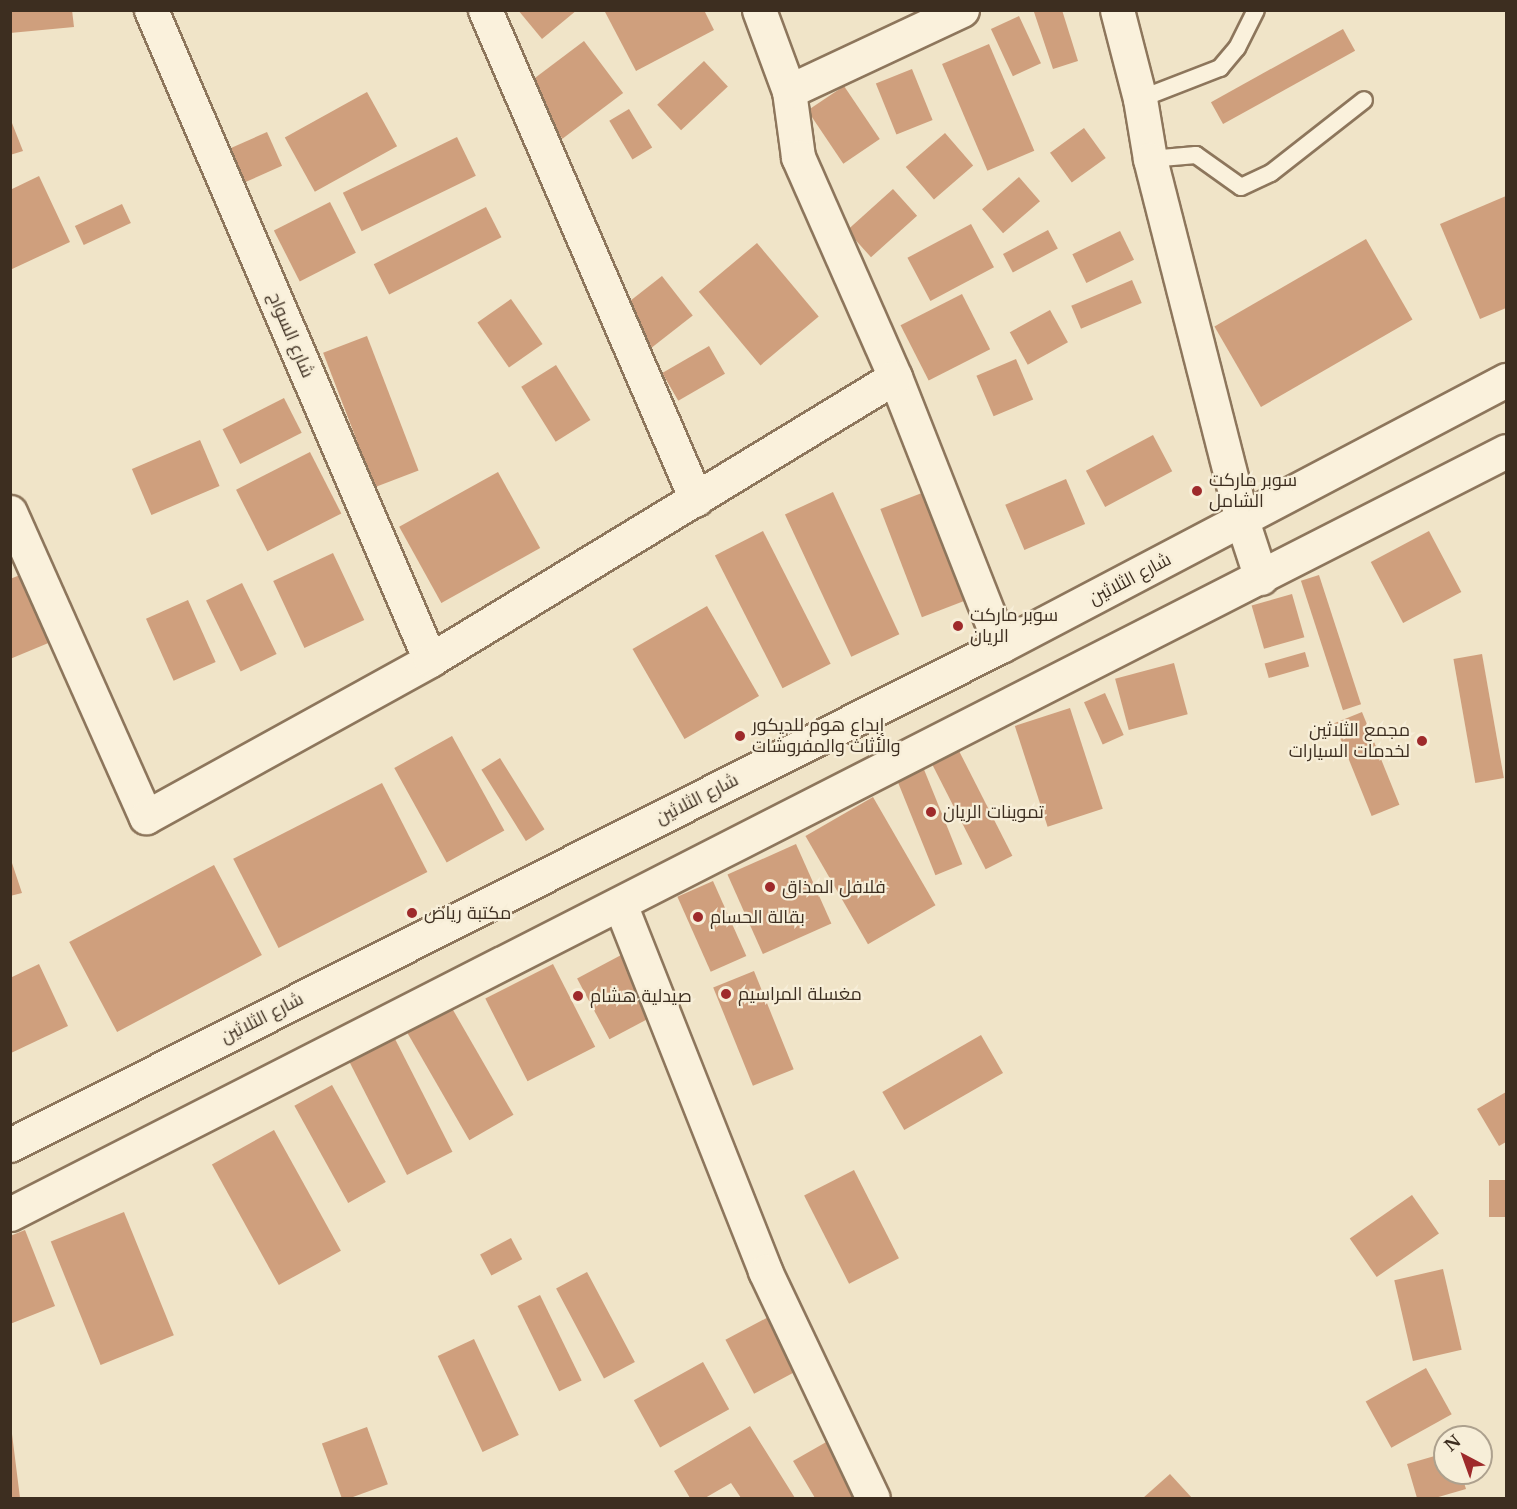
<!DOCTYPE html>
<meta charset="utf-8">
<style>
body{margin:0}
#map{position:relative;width:1517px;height:1509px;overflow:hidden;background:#f0e4c8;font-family:"Libre Baskerville",Cairo,serif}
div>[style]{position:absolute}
.building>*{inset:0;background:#cf9f7d;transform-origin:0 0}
.roads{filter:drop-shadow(2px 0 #8d765c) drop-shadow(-2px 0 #8d765c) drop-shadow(0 2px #8d765c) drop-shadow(0 -2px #8d765c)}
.lane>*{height:16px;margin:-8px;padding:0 8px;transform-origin:8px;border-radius:8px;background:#faf1dc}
.street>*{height:33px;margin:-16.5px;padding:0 16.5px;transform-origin:16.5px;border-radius:16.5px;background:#faf1dc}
.secondary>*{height:33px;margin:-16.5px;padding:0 16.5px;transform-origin:16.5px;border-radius:16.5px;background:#faf1dc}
.dots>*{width:16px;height:16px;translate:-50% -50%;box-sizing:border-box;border:3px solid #f7eed8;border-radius:50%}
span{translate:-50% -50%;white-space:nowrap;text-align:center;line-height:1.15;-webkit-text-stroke:4.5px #f7eed8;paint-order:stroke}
.street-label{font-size:18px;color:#3d2e20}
.poi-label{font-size:18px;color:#3d2e20}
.left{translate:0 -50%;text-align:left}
.right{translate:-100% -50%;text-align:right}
.frame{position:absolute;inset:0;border:12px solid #3d2e20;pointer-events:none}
.north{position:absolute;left:1433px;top:1425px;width:60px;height:60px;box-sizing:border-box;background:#f7eed8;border:2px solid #ada18e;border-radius:50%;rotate:319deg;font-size:16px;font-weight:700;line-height:24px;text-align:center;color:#3d2e20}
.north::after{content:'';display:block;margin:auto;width:21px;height:27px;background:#9e2a2b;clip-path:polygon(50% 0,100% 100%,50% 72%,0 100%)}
</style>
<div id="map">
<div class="building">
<div style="clip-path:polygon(10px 10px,72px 10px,74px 27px,10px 33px)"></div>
<div style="clip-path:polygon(518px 10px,577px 10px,542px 39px)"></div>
<div style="clip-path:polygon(604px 10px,704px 10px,714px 30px,636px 71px)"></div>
<div style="clip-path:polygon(1037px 10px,1062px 10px,1078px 61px,1053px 69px,1034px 12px)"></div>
<div style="left:1019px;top:16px;width:52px;height:31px;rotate:65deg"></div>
<div style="left:1343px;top:29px;width:25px;height:151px;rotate:61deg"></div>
<div style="left:584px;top:41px;width:65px;height:76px;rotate:53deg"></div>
<div style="left:989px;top:44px;width:116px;height:51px;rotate:67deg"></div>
<div style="left:704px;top:61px;width:35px;height:64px;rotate:47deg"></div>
<div style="left:912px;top:69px;width:55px;height:39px;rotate:68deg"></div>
<div style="left:844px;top:86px;width:64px;height:44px;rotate:56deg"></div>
<div style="left:367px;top:92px;width:62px;height:94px;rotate:61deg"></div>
<div style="left:629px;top:109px;width:45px;height:23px;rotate:59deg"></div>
<div style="clip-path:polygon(10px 118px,23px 151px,10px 155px)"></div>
<div style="left:1084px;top:128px;width:37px;height:42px;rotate:54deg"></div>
<div style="left:267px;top:132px;width:37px;height:45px;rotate:66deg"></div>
<div style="left:945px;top:133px;width:43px;height:52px;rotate:49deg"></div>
<div style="left:457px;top:137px;width:43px;height:127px;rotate:64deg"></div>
<div style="clip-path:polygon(39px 176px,70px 242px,10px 270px,10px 190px)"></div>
<div style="left:1019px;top:177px;width:32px;height:49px;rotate:49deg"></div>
<div style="left:893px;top:189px;width:36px;height:62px;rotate:48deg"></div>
<div style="clip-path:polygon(1506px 196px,1506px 308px,1480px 319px,1440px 224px)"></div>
<div style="left:330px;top:202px;width:57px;height:63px;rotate:63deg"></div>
<div style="left:122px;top:204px;width:21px;height:52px;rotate:65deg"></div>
<div style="left:486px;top:207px;width:34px;height:126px;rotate:63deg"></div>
<div style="left:971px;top:224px;width:49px;height:72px;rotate:62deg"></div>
<div style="left:1048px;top:230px;width:21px;height:51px;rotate:62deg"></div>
<div style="left:1120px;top:231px;width:32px;height:53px;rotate:64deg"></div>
<div style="left:1366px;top:239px;width:93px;height:175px;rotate:60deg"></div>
<div style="left:757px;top:243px;width:96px;height:76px;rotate:50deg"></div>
<div style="left:662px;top:276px;width:50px;height:56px;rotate:52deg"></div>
<div style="left:1132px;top:280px;width:25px;height:66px;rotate:67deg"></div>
<div style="left:962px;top:294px;width:62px;height:69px;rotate:63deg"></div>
<div style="left:511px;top:299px;width:55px;height:41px;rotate:55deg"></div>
<div style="left:1050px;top:310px;width:37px;height:46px;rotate:61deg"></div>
<div style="left:367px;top:336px;width:144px;height:47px;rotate:69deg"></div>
<div style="left:709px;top:346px;width:32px;height:54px;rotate:60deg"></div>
<div style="left:1016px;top:359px;width:44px;height:43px;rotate:67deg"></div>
<div style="left:556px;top:365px;width:65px;height:41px;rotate:58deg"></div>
<div style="left:284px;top:398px;width:39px;height:69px;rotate:63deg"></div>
<div style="left:1153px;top:435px;width:41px;height:76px;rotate:62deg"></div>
<div style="left:200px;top:440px;width:50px;height:74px;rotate:67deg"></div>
<div style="left:310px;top:452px;width:69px;height:83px;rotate:63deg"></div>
<div style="left:498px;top:472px;width:87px;height:113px;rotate:61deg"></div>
<div style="left:1066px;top:479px;width:49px;height:66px;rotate:67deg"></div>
<div style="left:927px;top:491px;width:116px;height:50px;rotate:69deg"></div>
<div style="left:833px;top:492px;width:157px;height:53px;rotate:65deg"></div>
<div style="left:763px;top:531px;width:149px;height:54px;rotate:63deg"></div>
<div style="left:1429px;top:531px;width:69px;height:66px;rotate:62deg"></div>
<div style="left:333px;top:553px;width:74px;height:66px;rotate:65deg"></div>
<div style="clip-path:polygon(30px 571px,58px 639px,10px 659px,10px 579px)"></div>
<div style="left:1319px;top:575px;width:136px;height:19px;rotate:72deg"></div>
<div style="left:242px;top:583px;width:79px;height:40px;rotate:64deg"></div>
<div style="left:1292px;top:594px;width:45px;height:42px;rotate:74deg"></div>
<div style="left:188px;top:600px;width:68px;height:46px;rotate:66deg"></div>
<div style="left:707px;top:606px;width:104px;height:86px;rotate:60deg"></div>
<div style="left:1305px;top:652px;width:15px;height:42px;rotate:74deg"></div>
<div style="left:1482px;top:654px;width:126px;height:29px;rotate:80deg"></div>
<div style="left:1174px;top:663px;width:53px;height:61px;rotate:75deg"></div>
<div style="left:1105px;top:693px;width:46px;height:23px;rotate:66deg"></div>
<div style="left:1070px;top:708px;width:106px;height:58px;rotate:72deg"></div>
<div style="left:1362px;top:712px;width:100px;height:30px;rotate:68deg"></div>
<div style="left:452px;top:736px;width:108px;height:66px;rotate:61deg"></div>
<div style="left:957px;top:747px;width:122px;height:30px;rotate:63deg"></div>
<div style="left:500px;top:758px;width:84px;height:22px;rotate:58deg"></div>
<div style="left:923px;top:767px;width:105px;height:29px;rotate:68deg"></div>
<div style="left:382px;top:783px;width:100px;height:167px;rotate:63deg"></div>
<div style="left:873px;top:797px;width:125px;height:78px;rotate:60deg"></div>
<div style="left:796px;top:844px;width:87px;height:75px;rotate:66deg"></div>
<div style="clip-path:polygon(10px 857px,22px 893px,10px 896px)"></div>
<div style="left:214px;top:865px;width:102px;height:164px;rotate:62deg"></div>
<div style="left:713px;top:881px;width:82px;height:39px;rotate:66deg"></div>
<div style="left:623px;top:954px;width:69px;height:52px;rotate:62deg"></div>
<div style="clip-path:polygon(39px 964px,68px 1026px,11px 1053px,10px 978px)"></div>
<div style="left:553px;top:964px;width:93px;height:76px;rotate:63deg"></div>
<div style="left:754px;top:971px;width:106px;height:44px;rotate:68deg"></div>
<div style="left:449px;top:1003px;width:129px;height:51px;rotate:60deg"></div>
<div style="left:393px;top:1035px;width:131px;height:51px;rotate:63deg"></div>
<div style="left:981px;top:1035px;width:44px;height:114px;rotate:60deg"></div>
<div style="left:332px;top:1085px;width:111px;height:43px;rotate:61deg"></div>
<div style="clip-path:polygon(1506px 1092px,1506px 1142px,1499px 1146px,1477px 1109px)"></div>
<div style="left:274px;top:1130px;width:138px;height:71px;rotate:61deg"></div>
<div style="left:854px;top:1170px;width:99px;height:56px;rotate:63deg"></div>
<div style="left:1506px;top:1180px;width:37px;height:17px;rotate:90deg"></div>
<div style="left:1412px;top:1195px;width:47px;height:76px;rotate:55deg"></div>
<div style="left:124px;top:1212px;width:133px;height:79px;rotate:68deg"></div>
<div style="clip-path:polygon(25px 1230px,55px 1306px,10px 1324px,10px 1236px)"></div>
<div style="left:511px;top:1238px;width:24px;height:35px;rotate:62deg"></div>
<div style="left:1443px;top:1269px;width:83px;height:50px;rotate:77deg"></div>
<div style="left:587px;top:1272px;width:102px;height:35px;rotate:62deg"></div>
<div style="left:540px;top:1295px;width:95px;height:25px;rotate:64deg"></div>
<div style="left:774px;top:1314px;width:61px;height:55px;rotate:62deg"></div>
<div style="left:474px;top:1339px;width:106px;height:40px;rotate:65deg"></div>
<div style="left:703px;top:1362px;width:54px;height:79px;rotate:61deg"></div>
<div style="left:1426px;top:1368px;width:53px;height:69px;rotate:61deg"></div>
<div style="clip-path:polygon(750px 1426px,795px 1498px,741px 1498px,731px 1483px,705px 1498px,690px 1498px,674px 1471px)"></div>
<div style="left:367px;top:1427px;width:61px;height:48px;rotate:70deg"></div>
<div style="clip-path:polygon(10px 1434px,12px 1434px,20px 1498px,10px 1498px)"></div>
<div style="clip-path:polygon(835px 1437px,870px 1498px,815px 1498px,793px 1461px)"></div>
<div style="clip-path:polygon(1445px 1453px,1445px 1473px,1461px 1473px,1466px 1489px,1435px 1498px,1417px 1498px,1407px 1464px)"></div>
<div style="clip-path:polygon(1170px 1474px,1192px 1498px,1143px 1498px)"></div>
</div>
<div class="roads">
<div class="lane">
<div style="left:1140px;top:99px;width:86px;rotate:-21.2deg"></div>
<div style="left:1220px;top:68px;width:26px;rotate:-50deg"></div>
<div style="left:1237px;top:48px;width:42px;rotate:-63.4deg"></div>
<div style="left:1150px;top:159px;width:46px;rotate:-5deg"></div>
<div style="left:1196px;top:155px;width:55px;rotate:35.4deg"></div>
<div style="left:1241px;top:187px;width:33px;rotate:-25deg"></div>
<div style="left:1271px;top:173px;width:118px;rotate:-38.1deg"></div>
</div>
<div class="street">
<div style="left:151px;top:10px;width:707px;rotate:66.77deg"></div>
<div style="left:485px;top:10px;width:533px;rotate:66.66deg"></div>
<div style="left:759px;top:10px;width:86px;rotate:69.7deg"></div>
<div style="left:789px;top:91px;width:67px;rotate:82.2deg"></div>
<div style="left:798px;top:157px;width:240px;rotate:66.2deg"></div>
<div style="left:895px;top:377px;width:289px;rotate:68.5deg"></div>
<div style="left:1117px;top:10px;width:92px;rotate:75.5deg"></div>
<div style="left:1140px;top:99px;width:61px;rotate:80.5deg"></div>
<div style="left:1150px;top:159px;width:373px;rotate:75.7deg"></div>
<div style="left:1242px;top:520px;width:61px;rotate:71.9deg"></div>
<div style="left:789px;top:91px;width:191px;rotate:-25.1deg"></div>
<div style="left:10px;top:512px;width:334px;rotate:66deg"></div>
<div style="left:146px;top:817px;width:325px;rotate:-28.9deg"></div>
<div style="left:430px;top:660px;width:544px;rotate:-31.32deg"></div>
<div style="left:620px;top:904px;width:395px;rotate:68.4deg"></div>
<div style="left:765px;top:1271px;width:251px;rotate:64.6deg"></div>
</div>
<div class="secondary">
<div style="left:10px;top:1145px;width:1110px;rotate:-26.73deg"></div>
<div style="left:1001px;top:646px;width:571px;rotate:-27.78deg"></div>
<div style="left:10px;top:1214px;width:1679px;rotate:-27.02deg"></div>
</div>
</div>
<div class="dots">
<div style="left:1197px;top:491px;background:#9e2a2b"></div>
<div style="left:958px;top:626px;background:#9e2a2b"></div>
<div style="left:740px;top:736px;background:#9e2a2b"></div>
<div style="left:1422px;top:741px;background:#9e2a2b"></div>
<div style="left:931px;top:812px;background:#9e2a2b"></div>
<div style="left:770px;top:887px;background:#9e2a2b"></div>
<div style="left:412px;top:913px;background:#9e2a2b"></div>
<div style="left:698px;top:917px;background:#9e2a2b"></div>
<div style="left:726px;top:994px;background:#9e2a2b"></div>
<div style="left:578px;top:996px;background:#9e2a2b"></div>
</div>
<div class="street-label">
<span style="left:291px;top:335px;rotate:67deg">شارع السواح</span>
<span style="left:1130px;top:579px;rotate:-28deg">شارع الثلاثين</span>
<span style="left:697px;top:799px;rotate:-27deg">شارع الثلاثين</span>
<span style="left:262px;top:1018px;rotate:-27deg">شارع الثلاثين</span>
</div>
<div class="poi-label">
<span class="left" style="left:1209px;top:491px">سوبر ماركت<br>الشامل</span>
<span class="left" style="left:970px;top:626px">سوبر ماركت<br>الريان</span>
<span class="left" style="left:752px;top:736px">إبداع هوم للديكور<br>والأثاث والمفروشات</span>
<span class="right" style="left:1410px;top:741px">مجمع الثلاثين<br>لخدمات السيارات</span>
<span class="left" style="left:943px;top:812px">تموينات الريان</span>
<span class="left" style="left:782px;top:887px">فلافل المذاق</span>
<span class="left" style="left:424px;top:913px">مكتبة رياض</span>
<span class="left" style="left:710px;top:917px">بقالة الحسام</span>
<span class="left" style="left:738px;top:994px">مغسلة المراسيم</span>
<span class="left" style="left:590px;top:996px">صيدلية هشام</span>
</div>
<div class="frame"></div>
<div class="north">N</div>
</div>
